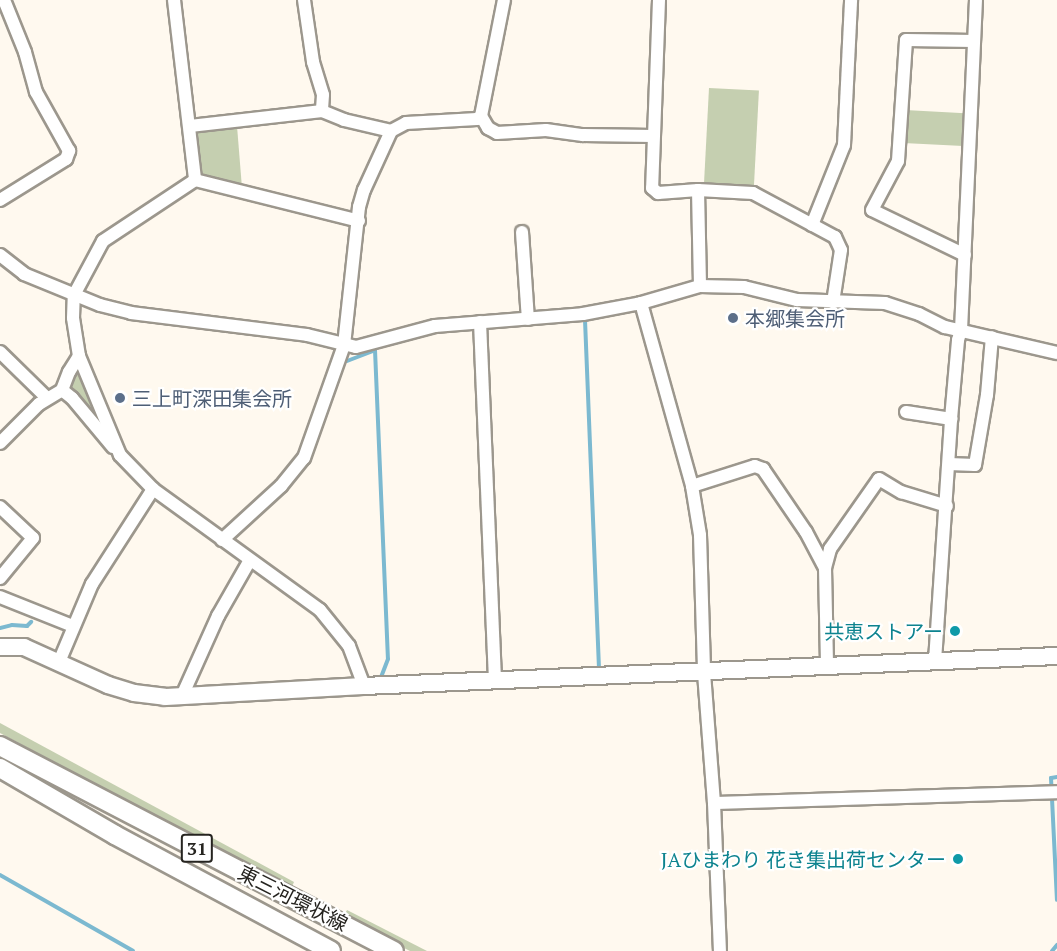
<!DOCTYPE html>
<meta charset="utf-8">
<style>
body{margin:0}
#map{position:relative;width:1057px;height:951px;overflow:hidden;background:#fff9ef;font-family:"PT Serif","Noto Sans JP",serif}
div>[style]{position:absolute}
.green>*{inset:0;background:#c5cfb0;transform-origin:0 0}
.stream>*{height:4px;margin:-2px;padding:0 2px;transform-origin:2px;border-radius:2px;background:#7cb9d0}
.roads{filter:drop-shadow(2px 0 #9c978d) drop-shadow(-2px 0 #9c978d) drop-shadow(0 2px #9c978d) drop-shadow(0 -2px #9c978d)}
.street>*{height:12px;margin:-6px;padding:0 6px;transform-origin:6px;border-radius:6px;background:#fff}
.secondary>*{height:16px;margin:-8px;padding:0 8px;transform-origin:8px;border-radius:8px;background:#fff}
.primary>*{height:18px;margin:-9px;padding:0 9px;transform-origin:9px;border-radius:9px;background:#fff}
.dots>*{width:16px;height:16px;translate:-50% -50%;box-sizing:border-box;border:3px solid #fff;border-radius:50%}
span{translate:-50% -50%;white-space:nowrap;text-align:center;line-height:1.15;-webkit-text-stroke:4.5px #fff;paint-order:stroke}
.shield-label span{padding:2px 4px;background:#fff;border:2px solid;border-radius:4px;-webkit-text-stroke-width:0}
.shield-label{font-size:18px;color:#262420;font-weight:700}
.service-label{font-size:20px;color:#4e5e75}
.left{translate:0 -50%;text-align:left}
.culture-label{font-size:20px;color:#0d838f}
.right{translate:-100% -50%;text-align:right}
.street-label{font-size:20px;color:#262420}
</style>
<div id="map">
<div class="green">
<div style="left:709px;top:88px;width:50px;height:97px;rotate:3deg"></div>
<div style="left:905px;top:110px;width:60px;height:33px;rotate:3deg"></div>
<div style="clip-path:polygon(237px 126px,242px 188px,203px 178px,200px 175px,196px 136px,199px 131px)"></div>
<div style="clip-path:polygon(79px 365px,105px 432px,68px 388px,74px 370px)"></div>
<div style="clip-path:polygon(0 723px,294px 882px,291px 889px,0 733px)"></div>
<div style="clip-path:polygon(347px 910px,427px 951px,410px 951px,343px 917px)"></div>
</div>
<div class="stream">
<div style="left:585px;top:320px;width:350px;rotate:87.7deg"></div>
<div style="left:347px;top:361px;width:30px;rotate:-21deg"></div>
<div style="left:375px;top:350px;width:309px;rotate:87.6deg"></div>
<div style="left:388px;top:659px;width:19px;rotate:111deg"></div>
<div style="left:0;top:628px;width:12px;rotate:-14deg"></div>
<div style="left:12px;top:625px;width:15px;rotate:4deg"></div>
<div style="left:27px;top:626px;width:6px;rotate:-45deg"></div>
<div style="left:1057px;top:777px;width:6px;rotate:171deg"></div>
<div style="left:1051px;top:778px;width:122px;rotate:87.2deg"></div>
<div style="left:0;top:875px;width:153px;rotate:29.7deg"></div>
<div style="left:1052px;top:951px;width:8px;rotate:-50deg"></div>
</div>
<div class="roads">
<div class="street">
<div style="left:174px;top:0;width:181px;rotate:83.3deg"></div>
<div style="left:304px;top:0;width:63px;rotate:81.7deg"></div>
<div style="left:313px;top:62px;width:34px;rotate:73deg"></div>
<div style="left:323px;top:95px;width:16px;rotate:94deg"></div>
<div style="left:659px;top:0;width:188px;rotate:92.1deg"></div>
<div style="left:652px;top:188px;width:8px;rotate:40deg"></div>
<div style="left:658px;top:193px;width:40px;rotate:-4.3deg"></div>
<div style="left:698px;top:190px;width:55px;rotate:3.1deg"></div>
<div style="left:753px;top:193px;width:93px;rotate:28.2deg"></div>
<div style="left:835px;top:237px;width:14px;rotate:65deg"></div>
<div style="left:841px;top:250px;width:53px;rotate:98.7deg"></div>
<div style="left:481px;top:116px;width:14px;rotate:60deg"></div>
<div style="left:488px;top:128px;width:10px;rotate:29deg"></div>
<div style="left:497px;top:133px;width:49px;rotate:-3.5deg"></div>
<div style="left:546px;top:130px;width:37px;rotate:8deg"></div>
<div style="left:583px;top:135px;width:70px;rotate:0.8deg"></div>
<div style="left:190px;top:126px;width:133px;rotate:-6.5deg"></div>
<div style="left:322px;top:111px;width:24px;rotate:22deg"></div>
<div style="left:344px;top:120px;width:48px;rotate:13.2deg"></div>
<div style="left:698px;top:190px;width:96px;rotate:88.8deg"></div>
<div style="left:0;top:200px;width:78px;rotate:-31.8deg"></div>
<div style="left:66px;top:159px;width:9px;rotate:-69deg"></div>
<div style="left:69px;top:151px;width:68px;rotate:-119.2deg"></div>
<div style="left:36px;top:92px;width:41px;rotate:-105.4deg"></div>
<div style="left:25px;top:52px;width:56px;rotate:-112deg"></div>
<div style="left:812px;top:225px;width:86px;rotate:-68.2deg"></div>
<div style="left:844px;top:145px;width:145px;rotate:-87.2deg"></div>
<div style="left:522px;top:232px;width:87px;rotate:86.1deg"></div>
<div style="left:0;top:255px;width:31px;rotate:38deg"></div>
<div style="left:24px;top:274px;width:82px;rotate:22.2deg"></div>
<div style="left:100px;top:305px;width:32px;rotate:14deg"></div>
<div style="left:131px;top:313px;width:177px;rotate:7.1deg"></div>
<div style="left:307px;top:335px;width:50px;rotate:13.8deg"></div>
<div style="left:356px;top:347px;width:82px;rotate:-14.9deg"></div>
<div style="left:435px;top:326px;width:148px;rotate:-4.6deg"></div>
<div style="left:583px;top:314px;width:59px;rotate:-10.7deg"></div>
<div style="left:641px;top:303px;width:61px;rotate:-16.1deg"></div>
<div style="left:700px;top:286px;width:44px;rotate:1.3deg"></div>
<div style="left:744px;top:287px;width:55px;rotate:13.8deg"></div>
<div style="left:797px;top:300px;width:88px;rotate:2deg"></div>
<div style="left:885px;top:303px;width:36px;rotate:18deg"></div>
<div style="left:919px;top:314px;width:29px;rotate:27deg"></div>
<div style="left:945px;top:327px;width:115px;rotate:13.1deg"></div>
<div style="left:965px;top:255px;width:103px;rotate:-154.2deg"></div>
<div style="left:872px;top:210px;width:55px;rotate:-62deg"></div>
<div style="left:898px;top:161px;width:121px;rotate:-86.2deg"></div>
<div style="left:906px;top:40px;width:68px;rotate:0.8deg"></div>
<div style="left:641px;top:303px;width:190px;rotate:74.4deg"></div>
<div style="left:692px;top:486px;width:50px;rotate:80.7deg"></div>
<div style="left:700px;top:535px;width:138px;rotate:88.3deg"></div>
<div style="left:704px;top:673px;width:130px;rotate:85.6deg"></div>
<div style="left:714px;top:803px;width:148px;rotate:87.7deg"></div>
<div style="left:480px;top:322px;width:359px;rotate:87.6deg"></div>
<div style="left:0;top:352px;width:64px;rotate:44.4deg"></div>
<div style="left:79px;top:356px;width:107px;rotate:67.5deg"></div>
<div style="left:120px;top:455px;width:47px;rotate:45.9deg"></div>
<div style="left:153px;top:489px;width:206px;rotate:35.9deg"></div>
<div style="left:320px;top:610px;width:46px;rotate:51.1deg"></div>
<div style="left:349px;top:646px;width:43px;rotate:69.4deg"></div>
<div style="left:62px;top:390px;width:19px;rotate:-69deg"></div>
<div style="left:69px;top:372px;width:19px;rotate:-58deg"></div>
<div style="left:79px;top:356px;width:38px;rotate:-99deg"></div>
<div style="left:73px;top:318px;width:23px;rotate:-88deg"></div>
<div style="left:74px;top:295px;width:61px;rotate:-61.8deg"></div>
<div style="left:103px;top:241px;width:110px;rotate:-33.5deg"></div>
<div style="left:195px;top:180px;width:169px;rotate:14deg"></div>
<div style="left:906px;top:412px;width:46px;rotate:8.8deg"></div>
<div style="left:0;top:443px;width:55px;rotate:-45deg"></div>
<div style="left:39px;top:404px;width:27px;rotate:-31deg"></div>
<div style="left:62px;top:390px;width:13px;rotate:39deg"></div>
<div style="left:72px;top:398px;width:64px;rotate:50.1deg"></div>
<div style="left:949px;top:464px;width:26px;rotate:2deg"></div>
<div style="left:975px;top:465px;width:71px;rotate:-80.3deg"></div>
<div style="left:987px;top:395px;width:58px;rotate:-85.1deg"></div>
<div style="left:692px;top:486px;width:66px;rotate:-17.6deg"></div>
<div style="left:755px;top:466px;width:9px;rotate:21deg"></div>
<div style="left:763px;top:469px;width:76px;rotate:55.7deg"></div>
<div style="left:806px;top:532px;width:41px;rotate:62.2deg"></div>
<div style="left:825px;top:568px;width:99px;rotate:88.8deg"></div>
<div style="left:0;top:507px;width:45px;rotate:43.2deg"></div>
<div style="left:33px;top:538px;width:52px;rotate:129.5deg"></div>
<div style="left:222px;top:540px;width:80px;rotate:-42.5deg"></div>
<div style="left:281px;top:486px;width:36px;rotate:-51deg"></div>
<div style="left:304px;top:458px;width:120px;rotate:-70.5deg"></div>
<div style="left:344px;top:345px;width:139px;rotate:-83.8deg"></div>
<div style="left:359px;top:207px;width:18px;rotate:-74deg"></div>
<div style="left:364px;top:190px;width:65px;rotate:-65.4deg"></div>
<div style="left:391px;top:131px;width:17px;rotate:-28deg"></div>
<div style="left:406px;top:123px;width:71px;rotate:-3.2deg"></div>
<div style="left:477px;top:119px;width:5px;rotate:-37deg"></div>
<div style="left:481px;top:116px;width:118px;rotate:-78.8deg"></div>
<div style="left:825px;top:568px;width:20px;rotate:-75deg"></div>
<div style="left:830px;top:549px;width:85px;rotate:-55deg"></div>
<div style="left:879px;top:479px;width:26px;rotate:31deg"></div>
<div style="left:901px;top:492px;width:48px;rotate:16.9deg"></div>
<div style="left:0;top:597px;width:79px;rotate:21.7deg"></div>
<div style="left:935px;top:661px;width:243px;rotate:-86.2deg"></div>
<div style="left:951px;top:419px;width:79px;rotate:-84.9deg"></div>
<div style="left:958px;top:340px;width:10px;rotate:-73deg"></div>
<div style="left:961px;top:330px;width:330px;rotate:-87.4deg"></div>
<div style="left:59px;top:662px;width:85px;rotate:-67.1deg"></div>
<div style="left:92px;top:584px;width:113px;rotate:-57.3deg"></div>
<div style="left:182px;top:696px;width:88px;rotate:-65.8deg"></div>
<div style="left:218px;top:616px;width:64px;rotate:-60.3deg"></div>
<div style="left:714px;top:803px;width:343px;rotate:-1.8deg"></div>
</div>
<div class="secondary">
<div style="left:0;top:647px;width:24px"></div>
<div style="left:24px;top:647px;width:92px;rotate:24.3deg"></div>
<div style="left:108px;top:685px;width:27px;rotate:17deg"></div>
<div style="left:134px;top:693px;width:31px;rotate:7deg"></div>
<div style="left:165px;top:697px;width:199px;rotate:-3.2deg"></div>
<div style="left:364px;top:686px;width:694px;rotate:-2.48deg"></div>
</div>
<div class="primary">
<div style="left:0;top:746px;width:444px;rotate:27.5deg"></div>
<div style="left:0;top:768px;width:133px;rotate:30.2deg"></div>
<div style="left:115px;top:835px;width:245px;rotate:28.2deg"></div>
</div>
</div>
<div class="dots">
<div style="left:733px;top:318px;background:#5c6f8a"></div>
<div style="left:120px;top:398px;background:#5c6f8a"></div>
<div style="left:955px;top:631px;background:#0f9aa8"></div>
<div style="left:958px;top:859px;background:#0f9aa8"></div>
</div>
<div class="shield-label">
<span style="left:197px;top:848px">31</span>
</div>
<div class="service-label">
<span class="left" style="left:745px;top:318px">本郷集会所</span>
<span class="left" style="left:132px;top:398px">三上町深田集会所</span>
</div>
<div class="culture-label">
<span class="right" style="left:943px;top:631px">共恵ストアー</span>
<span class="right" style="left:946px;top:859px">JAひまわり 花き集出荷センター</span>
</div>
<div class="street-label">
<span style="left:293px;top:898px;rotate:27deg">東三河環状線</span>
</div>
</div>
